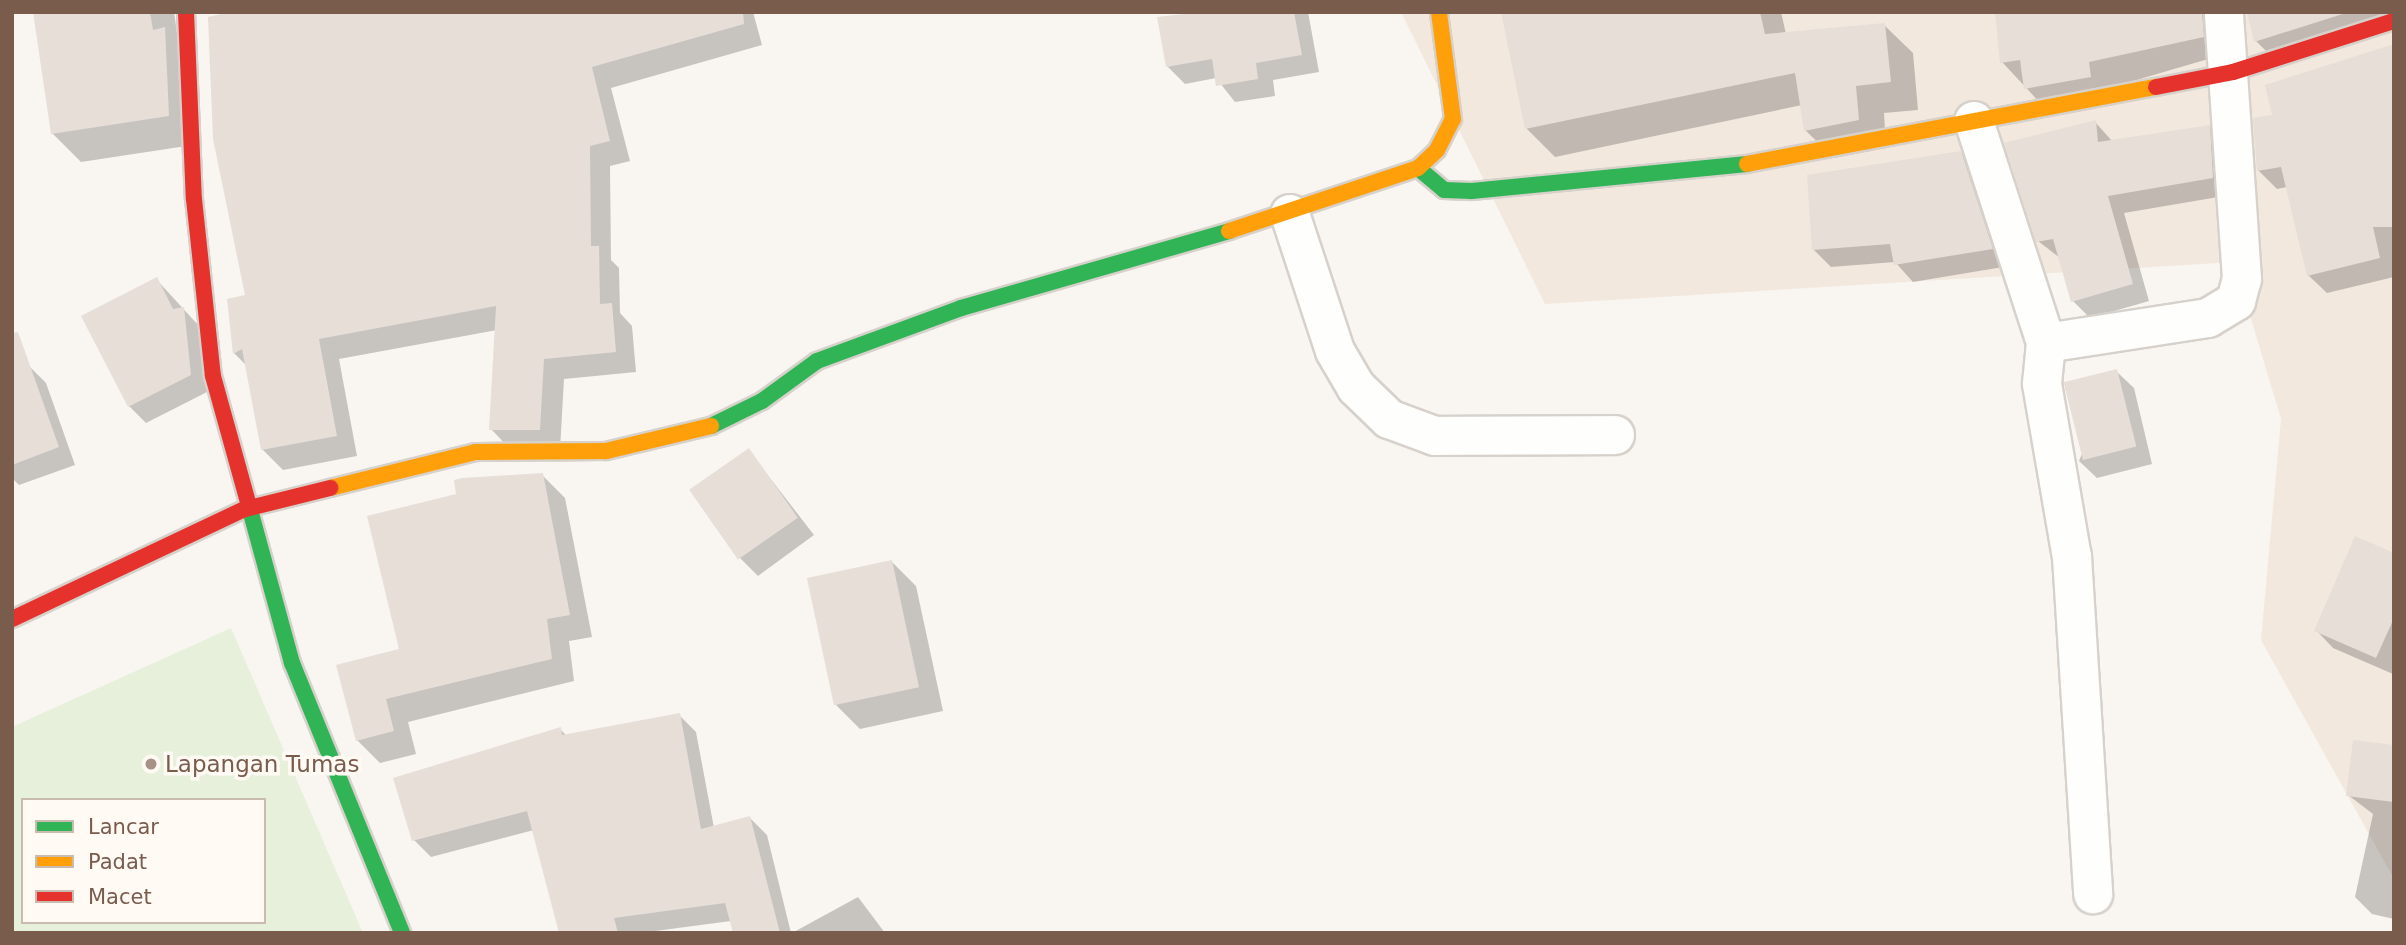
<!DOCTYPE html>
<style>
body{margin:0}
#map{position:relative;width:2406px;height:945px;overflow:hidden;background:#f9f5f0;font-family:"DejaVu Sans",sans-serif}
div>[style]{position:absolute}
.residential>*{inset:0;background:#f2e8de}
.green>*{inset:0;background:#e7f0db}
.shadow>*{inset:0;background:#0003}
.building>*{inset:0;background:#e6ded7;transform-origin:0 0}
.roads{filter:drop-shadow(2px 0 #d7d1cb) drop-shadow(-2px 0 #d7d1cb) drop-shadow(0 2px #d7d1cb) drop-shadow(0 -2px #d7d1cb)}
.street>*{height:38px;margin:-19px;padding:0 19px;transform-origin:19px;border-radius:19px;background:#fefefd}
.fast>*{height:16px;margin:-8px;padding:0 8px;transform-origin:8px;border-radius:8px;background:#30b455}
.slow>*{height:16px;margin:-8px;padding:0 8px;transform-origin:8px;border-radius:8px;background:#ff9f0a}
.jam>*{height:16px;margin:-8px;padding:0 8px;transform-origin:8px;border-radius:8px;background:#e5322d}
.dots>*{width:19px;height:19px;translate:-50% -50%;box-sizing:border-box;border:4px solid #fffaf3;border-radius:50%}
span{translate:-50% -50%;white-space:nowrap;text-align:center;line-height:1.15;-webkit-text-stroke:7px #fffaf3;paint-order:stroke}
.poi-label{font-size:23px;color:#7a5c4d}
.left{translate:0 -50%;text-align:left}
.frame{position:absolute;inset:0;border:14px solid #7a5c4d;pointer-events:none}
.legend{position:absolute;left:21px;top:798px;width:245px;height:126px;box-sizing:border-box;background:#fffaf3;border:2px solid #cabbb1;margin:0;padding:9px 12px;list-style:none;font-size:21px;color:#7a5c4d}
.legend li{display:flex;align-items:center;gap:14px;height:35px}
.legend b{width:35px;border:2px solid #cabbb1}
</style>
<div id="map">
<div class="residential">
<div style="clip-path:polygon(1401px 12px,2394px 12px,2394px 879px,2261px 640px,2281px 419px,2234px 262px,1545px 304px)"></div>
</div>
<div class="green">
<div style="clip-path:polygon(evenodd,231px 628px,363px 933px,12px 933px,12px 727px,231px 628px,23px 800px,264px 800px,264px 922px,23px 922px,23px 800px)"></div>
</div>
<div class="shadow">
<div style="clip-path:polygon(35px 12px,174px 12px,193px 145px,81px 162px,52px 133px)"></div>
<div style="clip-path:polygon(224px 12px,753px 12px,762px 45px,611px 88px,630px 161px,610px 166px,611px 260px,619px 268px,620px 313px,632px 326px,636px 372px,564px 379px,560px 450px,511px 450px,491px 429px,497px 330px,339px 359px,357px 456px,283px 470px,263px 450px,247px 366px,234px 353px,247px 297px)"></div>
<div style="clip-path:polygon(1218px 12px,1308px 12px,1319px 72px,1273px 80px,1275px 96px,1235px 102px,1216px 78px,1185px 84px,1168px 67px)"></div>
<div style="clip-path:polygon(1502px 12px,1781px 12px,1786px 34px,1884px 25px,1913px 53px,1918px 110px,1884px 113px,1886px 148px,1834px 158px,1805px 130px,1802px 105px,1555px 157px,1527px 129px)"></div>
<div style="clip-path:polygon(1996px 12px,2236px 12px,2222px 55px,2044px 107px,2002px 62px)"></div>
<div style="clip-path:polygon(2248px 12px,2394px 12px,2275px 60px,2256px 41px)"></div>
<div style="clip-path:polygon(2394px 46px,2394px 277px,2327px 293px,2308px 275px,2287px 187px,2277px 189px,2258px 170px,2274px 116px)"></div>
<div style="clip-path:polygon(2095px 122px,2113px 142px,2209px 126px,2226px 144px,2230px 195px,2124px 213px,2149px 301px,2090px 318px,2073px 301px,2060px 258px,2038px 241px)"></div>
<div style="clip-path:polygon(1960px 152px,1977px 170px,2009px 266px,1913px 282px,1895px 262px,1831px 267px,1814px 250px)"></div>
<div style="clip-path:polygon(156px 279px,200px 327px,207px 392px,146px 423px,129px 406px)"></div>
<div style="clip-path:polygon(28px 365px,46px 383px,75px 465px,19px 485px,12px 478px,12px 371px)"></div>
<div style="clip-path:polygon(2116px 371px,2134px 388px,2152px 464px,2097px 478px,2079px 461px)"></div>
<div style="clip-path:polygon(749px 451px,814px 535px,758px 576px,740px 558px)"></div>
<div style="clip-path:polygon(542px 475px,565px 498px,592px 637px,569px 641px,574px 681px,408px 722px,416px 754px,380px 763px,357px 740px,401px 650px,458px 495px)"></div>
<div style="clip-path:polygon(2394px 555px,2394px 673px,2393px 674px,2333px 648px,2316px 630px)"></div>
<div style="clip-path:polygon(892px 562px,916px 586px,943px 711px,860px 729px,836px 705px)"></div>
<div style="clip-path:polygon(679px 715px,696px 732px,714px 828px,750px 818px,767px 835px,791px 933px,734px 933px,731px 921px,640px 933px,561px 933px,534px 830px,431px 857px,414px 840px,560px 729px,567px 736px)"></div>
<div style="clip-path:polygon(2394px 746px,2394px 919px,2372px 914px,2355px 897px,2373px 814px,2348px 795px)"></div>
<div style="clip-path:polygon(858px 897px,885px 933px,792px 933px)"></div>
</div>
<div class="building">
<div style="clip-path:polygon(33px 12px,150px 12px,153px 30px,165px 27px,169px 116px,51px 134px)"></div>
<div style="clip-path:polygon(230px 12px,743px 12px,744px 24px,592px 67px,610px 141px,590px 146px,591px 246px,599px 246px,600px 304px,612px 303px,616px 352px,544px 359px,540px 430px,489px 430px,496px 306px,319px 339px,337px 436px,261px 450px,242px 349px,233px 354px,227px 299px,245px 295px,213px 139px,208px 17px)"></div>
<div style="clip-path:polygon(1202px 12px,1294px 12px,1302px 55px,1256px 63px,1258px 79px,1216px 86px,1212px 59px,1166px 67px,1157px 17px)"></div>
<div style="clip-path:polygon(1501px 12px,1760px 12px,1765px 34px,1885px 23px,1891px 82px,1856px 86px,1859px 120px,1804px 131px,1795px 73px,1525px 129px)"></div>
<div style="clip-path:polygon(1995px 12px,2202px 12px,2204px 37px,2089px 62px,2091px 77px,2024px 89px,2020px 60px,2000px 63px)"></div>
<div style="clip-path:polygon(2247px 12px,2349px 12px,2254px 42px)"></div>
<div style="clip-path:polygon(2394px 44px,2394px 227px,2373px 227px,2380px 258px,2307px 276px,2281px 167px,2257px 171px,2253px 118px,2272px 115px,2265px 85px)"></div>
<div style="clip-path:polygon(2096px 120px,2098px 142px,2210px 125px,2213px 178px,2108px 196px,2133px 284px,2071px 302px,2053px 239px,2036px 242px,2004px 143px)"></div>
<div style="clip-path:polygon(1961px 151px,1993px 249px,1894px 265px,1890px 244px,1812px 250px,1807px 175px)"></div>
<div style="clip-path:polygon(157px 277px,173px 309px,184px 307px,191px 375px,128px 407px,81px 316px)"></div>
<div style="clip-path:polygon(18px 332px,59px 447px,12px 465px,12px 333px)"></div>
<div style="left:2117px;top:369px;width:80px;height:55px;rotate:76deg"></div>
<div style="left:749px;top:448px;width:85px;height:73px;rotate:55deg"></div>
<div style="clip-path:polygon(543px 473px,570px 615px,547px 619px,552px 659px,386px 699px,394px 731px,356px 741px,336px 665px,399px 649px,367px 516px,456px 494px,454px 480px,462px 478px)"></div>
<div style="clip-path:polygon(2355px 536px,2394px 553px,2394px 618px,2376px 658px,2314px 631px)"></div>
<div style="left:892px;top:560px;width:130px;height:87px;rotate:78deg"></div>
<div style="clip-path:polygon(680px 713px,701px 829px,750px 816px,780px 933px,733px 933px,725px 903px,614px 918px,618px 933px,559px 933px,527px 811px,412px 841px,393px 778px,561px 727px,562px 735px)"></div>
<div style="clip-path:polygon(2353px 740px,2394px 745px,2394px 802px,2346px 796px)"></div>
</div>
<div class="roads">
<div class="street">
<div style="left:1974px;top:121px;width:233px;rotate:72deg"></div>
<div style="left:2046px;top:343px;width:41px;rotate:95.6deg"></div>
<div style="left:2042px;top:384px;width:176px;rotate:80.2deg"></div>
<div style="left:2072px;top:557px;width:338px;rotate:86.4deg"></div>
<div style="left:1290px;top:214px;width:144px;rotate:71.8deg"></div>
<div style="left:1335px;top:351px;width:42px;rotate:59.7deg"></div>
<div style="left:1356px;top:387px;width:46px;rotate:44.1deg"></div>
<div style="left:1389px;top:419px;width:49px;rotate:20.3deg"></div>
<div style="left:1435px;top:436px;width:180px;rotate:-0.3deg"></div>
<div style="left:2046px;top:343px;width:164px;rotate:-8.8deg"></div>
<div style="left:2208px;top:318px;width:33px;rotate:-31deg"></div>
<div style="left:2236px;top:301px;width:23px;rotate:-75deg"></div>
<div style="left:2242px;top:279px;width:268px;rotate:-93.9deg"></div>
</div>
<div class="fast">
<div style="left:1418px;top:168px;width:34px;rotate:40deg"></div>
<div style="left:1444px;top:190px;width:28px;rotate:2deg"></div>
<div style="left:1472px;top:191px;width:276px;rotate:-5.6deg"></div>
<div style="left:711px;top:426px;width:57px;rotate:-26.1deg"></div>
<div style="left:762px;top:401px;width:68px;rotate:-36deg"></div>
<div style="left:817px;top:361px;width:153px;rotate:-20.2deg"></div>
<div style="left:961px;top:308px;width:279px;rotate:-16deg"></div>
<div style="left:249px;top:506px;width:163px;rotate:74.7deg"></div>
<div style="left:292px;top:663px;width:292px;rotate:67.8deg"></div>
</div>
<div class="slow">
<div style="left:1747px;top:164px;width:416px;rotate:-10.7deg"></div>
<div style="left:1229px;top:231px;width:199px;rotate:-18.4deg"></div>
<div style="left:1418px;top:168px;width:26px;rotate:-43deg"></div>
<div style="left:1437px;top:150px;width:35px;rotate:-63deg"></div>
<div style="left:1453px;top:119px;width:108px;rotate:-97.5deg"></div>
<div style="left:330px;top:488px;width:150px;rotate:-13.9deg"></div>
<div style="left:476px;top:452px;width:130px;rotate:-0.4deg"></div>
<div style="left:606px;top:451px;width:108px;rotate:-13.4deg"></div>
</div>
<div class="jam">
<div style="left:186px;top:12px;width:187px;rotate:87.6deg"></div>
<div style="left:194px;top:199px;width:178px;rotate:83.9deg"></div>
<div style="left:213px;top:376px;width:135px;rotate:74.5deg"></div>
<div style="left:2156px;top:87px;width:78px;rotate:-11deg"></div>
<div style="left:2233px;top:72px;width:169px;rotate:-17.6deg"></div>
<div style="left:12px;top:619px;width:258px;rotate:-25.3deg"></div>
<div style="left:245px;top:509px;width:88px;rotate:-13.9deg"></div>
</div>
</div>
<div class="dots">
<div style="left:151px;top:764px;background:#a69286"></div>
</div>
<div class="poi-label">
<span class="left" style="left:165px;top:764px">Lapangan Tumas</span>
</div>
<div class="frame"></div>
<ul class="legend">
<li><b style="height:9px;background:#30b455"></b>Lancar</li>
<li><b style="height:9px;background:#ff9f0a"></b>Padat</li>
<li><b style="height:9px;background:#e5322d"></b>Macet</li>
</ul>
</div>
